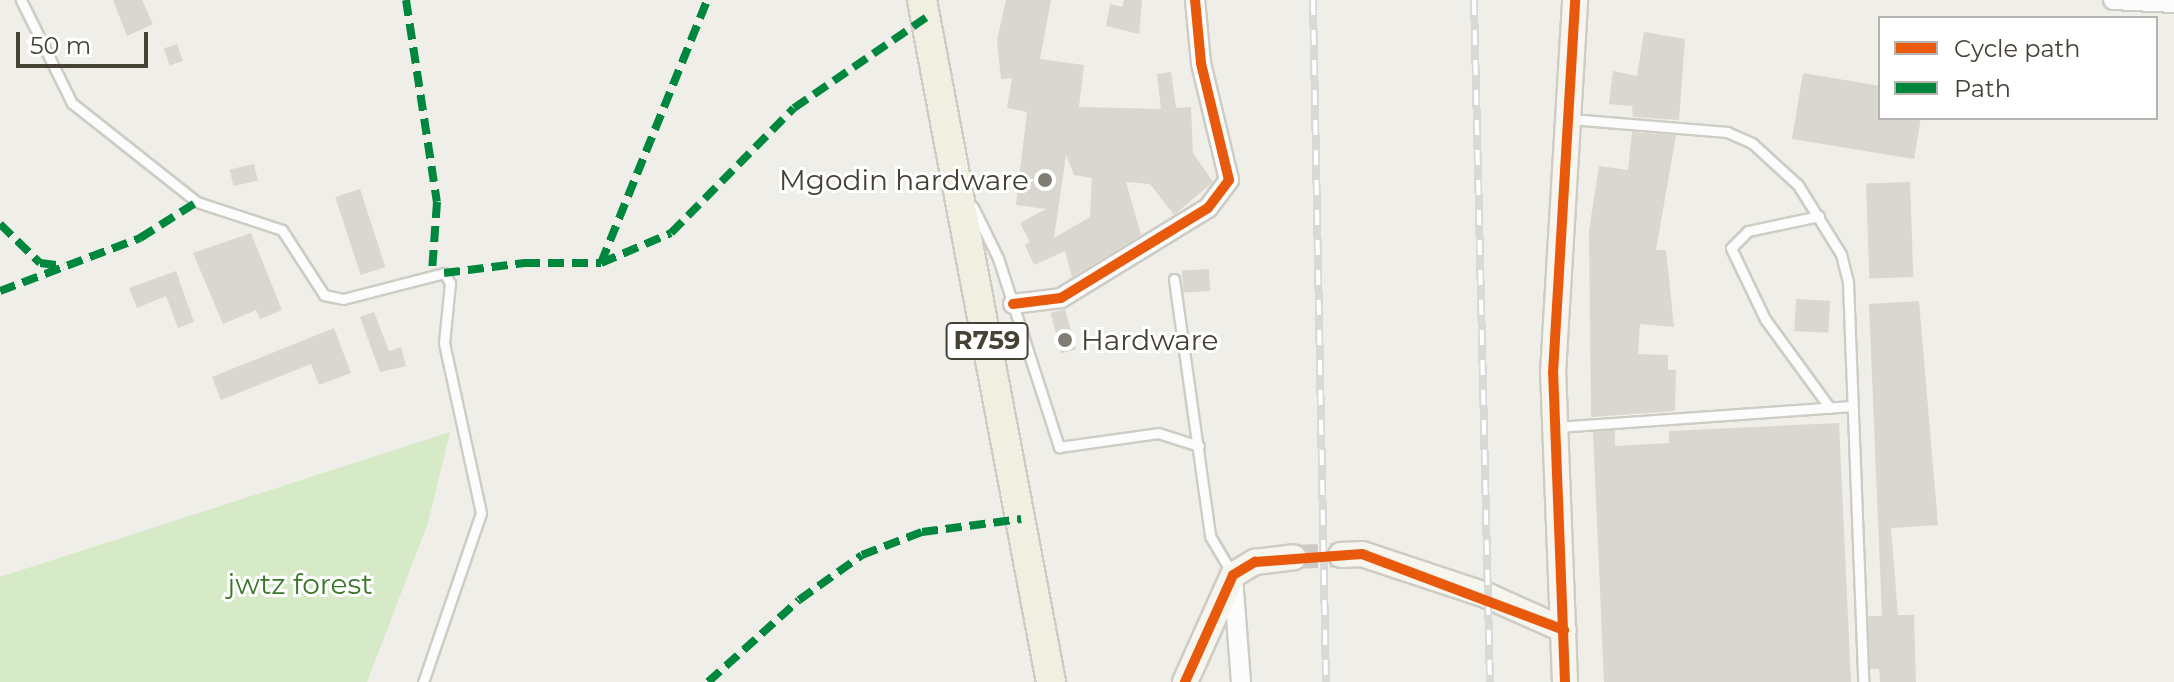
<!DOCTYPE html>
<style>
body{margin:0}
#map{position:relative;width:2174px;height:682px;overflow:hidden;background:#efeee8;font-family:Montserrat,sans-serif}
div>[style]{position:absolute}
.green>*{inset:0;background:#d7eac8}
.building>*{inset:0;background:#d9d7d0;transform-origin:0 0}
.secondary-tunnel>*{height:24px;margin-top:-12px;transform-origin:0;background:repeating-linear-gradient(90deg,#cdcbc4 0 24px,transparent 0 36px)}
.roads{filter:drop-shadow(2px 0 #cdccc5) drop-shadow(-2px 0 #cdccc5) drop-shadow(0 2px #cdccc5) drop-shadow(0 -2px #cdccc5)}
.lane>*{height:9px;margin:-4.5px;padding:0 4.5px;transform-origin:4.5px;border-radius:4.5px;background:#fdfcfc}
.street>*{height:18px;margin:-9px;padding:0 9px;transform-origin:9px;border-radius:9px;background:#fdfcfc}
.secondary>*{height:24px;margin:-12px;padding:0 12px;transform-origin:12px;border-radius:12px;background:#f6f5ee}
.primary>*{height:28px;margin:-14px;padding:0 14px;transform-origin:14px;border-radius:14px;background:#f1efe2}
.rail>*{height:8px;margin-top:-4px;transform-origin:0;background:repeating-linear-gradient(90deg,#fff 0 15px,#d9d9d8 0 30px);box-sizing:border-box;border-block:2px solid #d9d9d8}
.quiet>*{height:8px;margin-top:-4px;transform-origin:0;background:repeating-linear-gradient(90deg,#00873e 0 16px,transparent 0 24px)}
.cycleway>*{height:10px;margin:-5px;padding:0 5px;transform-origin:5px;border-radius:5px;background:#e8590c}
.dots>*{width:22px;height:22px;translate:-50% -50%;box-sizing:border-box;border:4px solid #fff;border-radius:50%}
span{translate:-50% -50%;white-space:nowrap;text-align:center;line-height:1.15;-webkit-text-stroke:6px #fff;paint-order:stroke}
.shield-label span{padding:2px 6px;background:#fff;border:2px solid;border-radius:6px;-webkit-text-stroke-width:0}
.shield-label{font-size:26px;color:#454134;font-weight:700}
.poi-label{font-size:28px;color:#454134}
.right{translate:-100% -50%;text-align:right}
.left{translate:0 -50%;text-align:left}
.park-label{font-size:28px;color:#3a7727}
.legend{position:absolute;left:1878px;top:16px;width:280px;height:104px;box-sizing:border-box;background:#fff;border:2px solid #b5b3ae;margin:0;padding:10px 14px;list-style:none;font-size:24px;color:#454134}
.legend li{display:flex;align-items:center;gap:16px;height:40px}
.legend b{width:40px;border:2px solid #b5b3ae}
.scale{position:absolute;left:16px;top:32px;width:132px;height:36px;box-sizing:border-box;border:4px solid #454134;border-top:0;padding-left:10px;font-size:24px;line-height:28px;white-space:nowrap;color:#454134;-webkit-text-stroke:6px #fff;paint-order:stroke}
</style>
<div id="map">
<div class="green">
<div style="clip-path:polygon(450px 432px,428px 523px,367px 682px,0 682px,0 577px)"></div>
</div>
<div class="building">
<div style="clip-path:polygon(113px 0,142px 0,153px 24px,127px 36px)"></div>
<div style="clip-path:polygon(evenodd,1006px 0,1051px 0,1040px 59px,1084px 65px,1079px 107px,1161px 109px,1157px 74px,1171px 72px,1176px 108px,1191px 107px,1193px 153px,1213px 182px,1174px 215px,1150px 184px,1126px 182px,1141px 235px,1072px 277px,1065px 251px,1034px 265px,1025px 245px,1030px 242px,1020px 223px,1046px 209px,1016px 205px,1027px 112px,1007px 108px,1012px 78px,1001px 79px,997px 40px,1006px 0,1066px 155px,1074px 175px,1092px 178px,1090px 217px,1054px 238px,1066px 155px)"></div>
<div style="clip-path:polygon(1124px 0,1142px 0,1139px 34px,1106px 26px,1110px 4px,1122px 7px)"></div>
<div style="clip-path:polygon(1644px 32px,1685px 39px,1679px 120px,1633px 117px,1632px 106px,1609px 104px,1613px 71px,1637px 76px)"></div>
<div style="left:177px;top:44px;width:18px;height:14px;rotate:71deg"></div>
<div style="clip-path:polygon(1803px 73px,1880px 86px,1880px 118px,1921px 118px,1914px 159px,1792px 139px)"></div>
<div style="clip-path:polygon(1632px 132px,1676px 135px,1656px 250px,1666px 250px,1674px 327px,1640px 324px,1638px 354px,1668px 355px,1668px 370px,1676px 370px,1675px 411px,1591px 417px,1589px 231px,1599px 166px,1628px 170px)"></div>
<div style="left:254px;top:164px;width:17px;height:25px;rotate:77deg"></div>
<div style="left:1910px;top:182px;width:95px;height:44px;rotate:88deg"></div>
<div style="left:360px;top:189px;width:82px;height:26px;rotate:72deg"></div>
<div style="clip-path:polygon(251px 233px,282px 310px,260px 319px,256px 310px,223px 324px,193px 253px)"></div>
<div style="left:1209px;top:269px;width:22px;height:27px;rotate:87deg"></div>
<div style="clip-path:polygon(176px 271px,194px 322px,178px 328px,166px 296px,137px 308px,129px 288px)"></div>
<div style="left:1796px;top:299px;width:34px;height:32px;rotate:3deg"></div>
<div style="clip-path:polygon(1919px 301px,1938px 525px,1891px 528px,1898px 615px,1914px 615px,1916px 682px,1880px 682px,1879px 669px,1870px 669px,1868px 616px,1882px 616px,1869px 304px)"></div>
<div style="left:1065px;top:309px;width:42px;height:15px;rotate:75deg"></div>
<div style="clip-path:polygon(374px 312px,389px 351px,401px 347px,406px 366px,380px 372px,360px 317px)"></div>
<div style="clip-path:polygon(334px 328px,351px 373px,319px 385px,311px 364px,221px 400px,212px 377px)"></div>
<div style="clip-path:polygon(1839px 423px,1851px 682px,1604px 682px,1593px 432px,1615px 430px,1615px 446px,1669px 443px,1669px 431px)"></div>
</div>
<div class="secondary-tunnel">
<div style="left:1294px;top:557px;width:47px;rotate:-2.4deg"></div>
</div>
<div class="roads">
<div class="lane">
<div style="left:21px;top:0;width:115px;rotate:63.7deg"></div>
<div style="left:72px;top:103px;width:159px;rotate:38.4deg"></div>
<div style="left:197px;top:202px;width:89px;rotate:18.2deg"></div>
<div style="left:282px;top:230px;width:77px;rotate:57.1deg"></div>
<div style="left:324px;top:295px;width:19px;rotate:12deg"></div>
<div style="left:343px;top:299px;width:104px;rotate:-14.4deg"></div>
<div style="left:444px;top:273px;width:12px;rotate:59deg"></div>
<div style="left:450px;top:283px;width:60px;rotate:95.7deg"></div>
<div style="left:444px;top:343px;width:174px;rotate:77.7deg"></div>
<div style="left:481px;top:513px;width:179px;rotate:108.9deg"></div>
<div style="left:1570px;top:119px;width:158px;rotate:4.7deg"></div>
<div style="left:1727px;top:132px;width:27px;rotate:24deg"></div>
<div style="left:1752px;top:143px;width:62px;rotate:42.4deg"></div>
<div style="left:1798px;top:185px;width:81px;rotate:58.1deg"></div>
<div style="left:1841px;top:254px;width:30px;rotate:76deg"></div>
<div style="left:1848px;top:283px;width:399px;rotate:87.8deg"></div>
<div style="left:973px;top:207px;width:57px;rotate:63.9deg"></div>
<div style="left:998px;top:258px;width:199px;rotate:72.1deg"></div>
<div style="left:1059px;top:447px;width:100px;rotate:-8deg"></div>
<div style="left:1158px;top:433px;width:43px;rotate:17.6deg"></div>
<div style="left:1819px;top:216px;width:73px;rotate:168.1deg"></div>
<div style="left:1748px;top:231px;width:24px;rotate:135deg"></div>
<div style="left:1731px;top:248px;width:79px;rotate:64.4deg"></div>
<div style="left:1765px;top:319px;width:110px;rotate:53.9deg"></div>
<div style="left:1174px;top:279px;width:260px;rotate:82deg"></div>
<div style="left:1210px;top:536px;width:45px;rotate:59.5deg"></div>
<div style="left:1558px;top:427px;width:294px;rotate:-4.1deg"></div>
</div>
<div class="street">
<div style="left:2113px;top:0;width:61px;rotate:2.8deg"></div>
<div style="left:1013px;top:304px;width:48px;rotate:-7.1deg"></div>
<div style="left:1061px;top:298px;width:172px;rotate:-31.5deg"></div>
<div style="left:1208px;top:208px;width:35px;rotate:-53deg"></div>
<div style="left:1229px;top:180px;width:120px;rotate:-103.5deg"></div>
<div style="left:1201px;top:63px;width:63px;rotate:-95.4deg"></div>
<div style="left:1233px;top:578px;width:104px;rotate:85.6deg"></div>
</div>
<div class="secondary">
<div style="left:1341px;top:555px;width:21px;rotate:-3deg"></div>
<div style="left:1362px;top:554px;width:133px;rotate:18.4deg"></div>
<div style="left:1488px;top:596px;width:83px;rotate:24.1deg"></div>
<div style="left:1185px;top:682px;width:117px;rotate:-65.8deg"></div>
<div style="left:1233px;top:575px;width:26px;rotate:-31deg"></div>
<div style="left:1255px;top:562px;width:39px;rotate:-7deg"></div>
<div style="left:1565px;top:682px;width:309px;rotate:-92.2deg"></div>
<div style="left:1553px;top:373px;width:374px;rotate:-86.6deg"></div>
</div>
<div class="primary">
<div style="left:922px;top:0;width:694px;rotate:79.29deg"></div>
</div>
</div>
<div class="rail">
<div style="left:1313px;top:0;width:682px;rotate:88.91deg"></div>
<div style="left:1474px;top:0;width:682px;rotate:88.66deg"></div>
</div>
<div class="quiet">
<div style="left:406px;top:0;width:204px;rotate:81.3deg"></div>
<div style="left:437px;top:202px;width:70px;rotate:94.1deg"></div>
<div style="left:0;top:224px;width:56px;rotate:44.3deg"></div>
<div style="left:40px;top:263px;width:24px;rotate:7deg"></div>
<div style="left:601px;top:263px;width:284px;rotate:-68deg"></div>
<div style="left:444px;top:273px;width:81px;rotate:-7.1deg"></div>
<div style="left:524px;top:263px;width:77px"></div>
<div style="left:601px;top:263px;width:76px;rotate:-23.2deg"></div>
<div style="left:671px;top:233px;width:175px;rotate:-45.5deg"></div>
<div style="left:794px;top:108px;width:161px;rotate:-34.4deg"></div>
<div style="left:0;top:291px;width:150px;rotate:-20.7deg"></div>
<div style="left:140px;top:238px;width:67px;rotate:-32.3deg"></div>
<div style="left:708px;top:682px;width:122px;rotate:-42deg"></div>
<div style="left:799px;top:600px;width:77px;rotate:-35.5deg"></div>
<div style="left:862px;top:555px;width:64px;rotate:-21deg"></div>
<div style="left:922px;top:532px;width:100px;rotate:-7.5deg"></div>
</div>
<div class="cycleway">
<div style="left:1013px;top:304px;width:48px;rotate:-7.1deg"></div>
<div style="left:1061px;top:298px;width:172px;rotate:-31.5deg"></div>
<div style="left:1208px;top:208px;width:35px;rotate:-53deg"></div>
<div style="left:1229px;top:180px;width:120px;rotate:-103.5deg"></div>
<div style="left:1201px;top:63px;width:63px;rotate:-95.4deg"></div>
<div style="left:1185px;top:682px;width:117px;rotate:-65.8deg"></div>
<div style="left:1233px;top:575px;width:26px;rotate:-31deg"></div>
<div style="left:1255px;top:562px;width:107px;rotate:-4.3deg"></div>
<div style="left:1362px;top:554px;width:216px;rotate:20.6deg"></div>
<div style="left:1565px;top:682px;width:309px;rotate:-92.2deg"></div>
<div style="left:1553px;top:373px;width:374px;rotate:-86.6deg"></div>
</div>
<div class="dots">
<div style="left:1045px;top:180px;background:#807e73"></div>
<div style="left:1065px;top:340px;background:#807e73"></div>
</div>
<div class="shield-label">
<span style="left:987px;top:341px">R759</span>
</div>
<div class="poi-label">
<span class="right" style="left:1029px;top:180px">Mgodin hardware</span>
<span class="left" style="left:1081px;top:340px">Hardware</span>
</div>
<div class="park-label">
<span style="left:300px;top:584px">jwtz forest</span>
</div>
<ul class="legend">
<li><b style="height:10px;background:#e8590c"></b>Cycle path</li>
<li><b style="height:10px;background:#00873e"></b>Path</li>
</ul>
<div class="scale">50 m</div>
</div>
